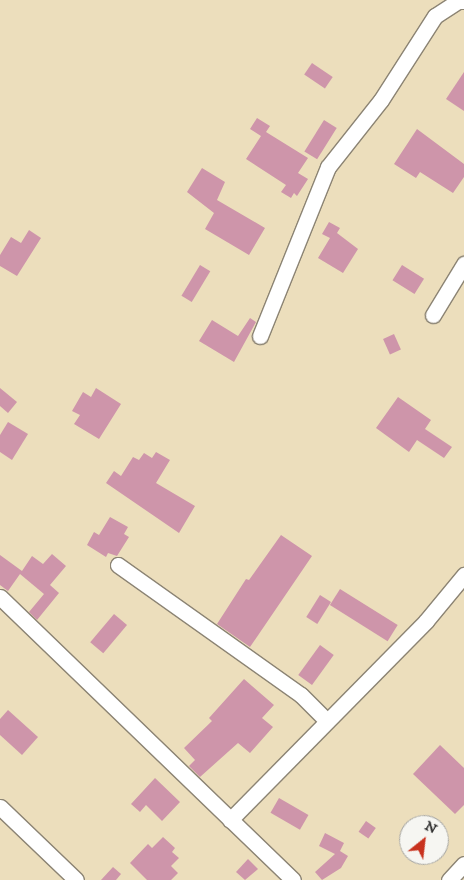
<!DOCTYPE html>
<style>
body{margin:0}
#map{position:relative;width:464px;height:880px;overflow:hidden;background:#ecdebc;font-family:"IM FELL DW Pica",serif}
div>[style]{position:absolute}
.building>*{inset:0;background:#ce95aa;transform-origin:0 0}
.roads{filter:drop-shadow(1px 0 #8c8474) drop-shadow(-1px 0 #8c8474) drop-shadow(0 1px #8c8474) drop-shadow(0 -1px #8c8474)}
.minor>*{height:15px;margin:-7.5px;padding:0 7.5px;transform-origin:7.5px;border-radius:7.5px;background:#fff}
span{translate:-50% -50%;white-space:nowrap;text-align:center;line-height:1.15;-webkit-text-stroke:4px #f6f6f2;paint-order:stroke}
.north{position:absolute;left:399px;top:815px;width:50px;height:50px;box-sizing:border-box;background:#f6f6f2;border:1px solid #a5a5a2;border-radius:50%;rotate:29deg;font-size:14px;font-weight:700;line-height:20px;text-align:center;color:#2b2b2b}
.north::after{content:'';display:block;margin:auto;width:18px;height:22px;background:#c8321e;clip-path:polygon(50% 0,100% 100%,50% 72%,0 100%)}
</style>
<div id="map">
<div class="building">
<div style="left:312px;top:63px;width:25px;height:14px;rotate:34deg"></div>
<div style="clip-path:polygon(464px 72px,464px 111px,446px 99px)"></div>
<div style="clip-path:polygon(257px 118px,270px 126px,266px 132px,308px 158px,298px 173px,308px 179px,297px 196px,294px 193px,291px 198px,281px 192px,286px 185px,246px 159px,261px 136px,250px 129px)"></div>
<div style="left:324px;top:120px;width:15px;height:37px;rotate:32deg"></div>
<div style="clip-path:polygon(417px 129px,464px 164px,464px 177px,453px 193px,420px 172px,416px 178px,394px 164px)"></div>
<div style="clip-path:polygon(202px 168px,225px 182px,217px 200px,265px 228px,249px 255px,205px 229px,214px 213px,187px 192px)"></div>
<div style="clip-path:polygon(329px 222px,340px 228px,337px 233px,358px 249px,343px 273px,318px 258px,330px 238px,322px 234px)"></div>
<div style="clip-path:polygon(29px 230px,41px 238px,17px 276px,0 266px,0 255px,11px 237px,21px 243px)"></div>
<div style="left:200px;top:265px;width:12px;height:36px;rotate:31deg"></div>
<div style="left:402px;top:265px;width:26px;height:18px;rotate:32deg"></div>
<div style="clip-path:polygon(250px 318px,256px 322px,234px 362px,199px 341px,212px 320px,238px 336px)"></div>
<div style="left:394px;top:334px;width:17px;height:12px;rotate:66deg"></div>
<div style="clip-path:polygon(0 388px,17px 402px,8px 413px,0 406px)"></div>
<div style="clip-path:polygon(96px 388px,121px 404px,99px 439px,74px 424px,80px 415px,72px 411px,83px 392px,91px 397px)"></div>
<div style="clip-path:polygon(398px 397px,431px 420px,425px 429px,452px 447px,444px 458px,417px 440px,409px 452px,376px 428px)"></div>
<div style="clip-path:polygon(8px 422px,28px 434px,12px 460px,0 452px,0 435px)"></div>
<div style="clip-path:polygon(156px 452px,170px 460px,156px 483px,195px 506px,179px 533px,106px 483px,114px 471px,121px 476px,133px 457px,139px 460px,144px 453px,152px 458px)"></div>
<div style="clip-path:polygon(110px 517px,128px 527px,124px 534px,129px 537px,117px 556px,108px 553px,106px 557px,87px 545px,94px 532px,99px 535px)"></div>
<div style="clip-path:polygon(281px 535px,312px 556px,250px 647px,217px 624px,246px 579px,249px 580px)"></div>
<div style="clip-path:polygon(52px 554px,66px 566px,50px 585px,59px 593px,37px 620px,29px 612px,44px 594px,20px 574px,8px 591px,0 585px,0 555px,22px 571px,32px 556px,43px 564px)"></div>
<div style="left:340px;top:589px;width:68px;height:19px;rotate:32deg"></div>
<div style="left:320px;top:595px;width:13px;height:26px;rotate:32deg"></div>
<div style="left:114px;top:614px;width:17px;height:37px;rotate:40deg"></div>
<div style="left:320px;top:645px;width:17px;height:37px;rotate:36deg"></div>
<div style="clip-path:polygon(244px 679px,274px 705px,262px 718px,273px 727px,250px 753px,238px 743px,200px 777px,189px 766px,195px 760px,184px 748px,212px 721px,209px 718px)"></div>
<div style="clip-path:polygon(8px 710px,38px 737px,22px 755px,0 735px,0 719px)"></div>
<div style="clip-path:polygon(440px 745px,464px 768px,464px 805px,455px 814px,413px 774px)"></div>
<div style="clip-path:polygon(155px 778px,180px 802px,162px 821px,146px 805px,140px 812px,131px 804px)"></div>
<div style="left:279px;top:798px;width:34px;height:17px;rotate:30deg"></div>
<div style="left:366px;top:821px;width:12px;height:13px;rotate:35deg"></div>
<div style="clip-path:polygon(325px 833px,344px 843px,340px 851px,348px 856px,341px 868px,322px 880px,315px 872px,335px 854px,319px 846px)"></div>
<div style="clip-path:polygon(163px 837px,175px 848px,172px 852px,179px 858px,171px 866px,178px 873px,171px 880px,147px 880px,130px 863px,148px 844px,152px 848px)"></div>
<div style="clip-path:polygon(248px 859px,258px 869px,245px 880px,236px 872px)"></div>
<div style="clip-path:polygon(113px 867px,121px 874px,116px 880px,101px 880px)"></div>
</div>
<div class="roads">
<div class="minor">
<div style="left:433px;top:315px;width:60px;rotate:-58.7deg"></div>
<div style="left:260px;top:336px;width:182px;rotate:-68.1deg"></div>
<div style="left:328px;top:167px;width:85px;rotate:-51.7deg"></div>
<div style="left:381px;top:100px;width:100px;rotate:-57.3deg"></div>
<div style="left:435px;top:16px;width:27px;rotate:-33deg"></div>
<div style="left:458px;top:1px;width:6px"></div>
<div style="left:118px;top:565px;width:224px;rotate:35.4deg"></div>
<div style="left:301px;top:695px;width:35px;rotate:45deg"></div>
<div style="left:0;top:597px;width:407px;rotate:44deg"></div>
<div style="left:0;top:807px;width:105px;rotate:43.8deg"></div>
<div style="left:230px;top:820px;width:279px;rotate:-45.4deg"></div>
<div style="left:426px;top:621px;width:60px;rotate:-50.4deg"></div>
<div style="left:449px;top:880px;width:22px;rotate:-47deg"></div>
</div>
</div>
<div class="north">N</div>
</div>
